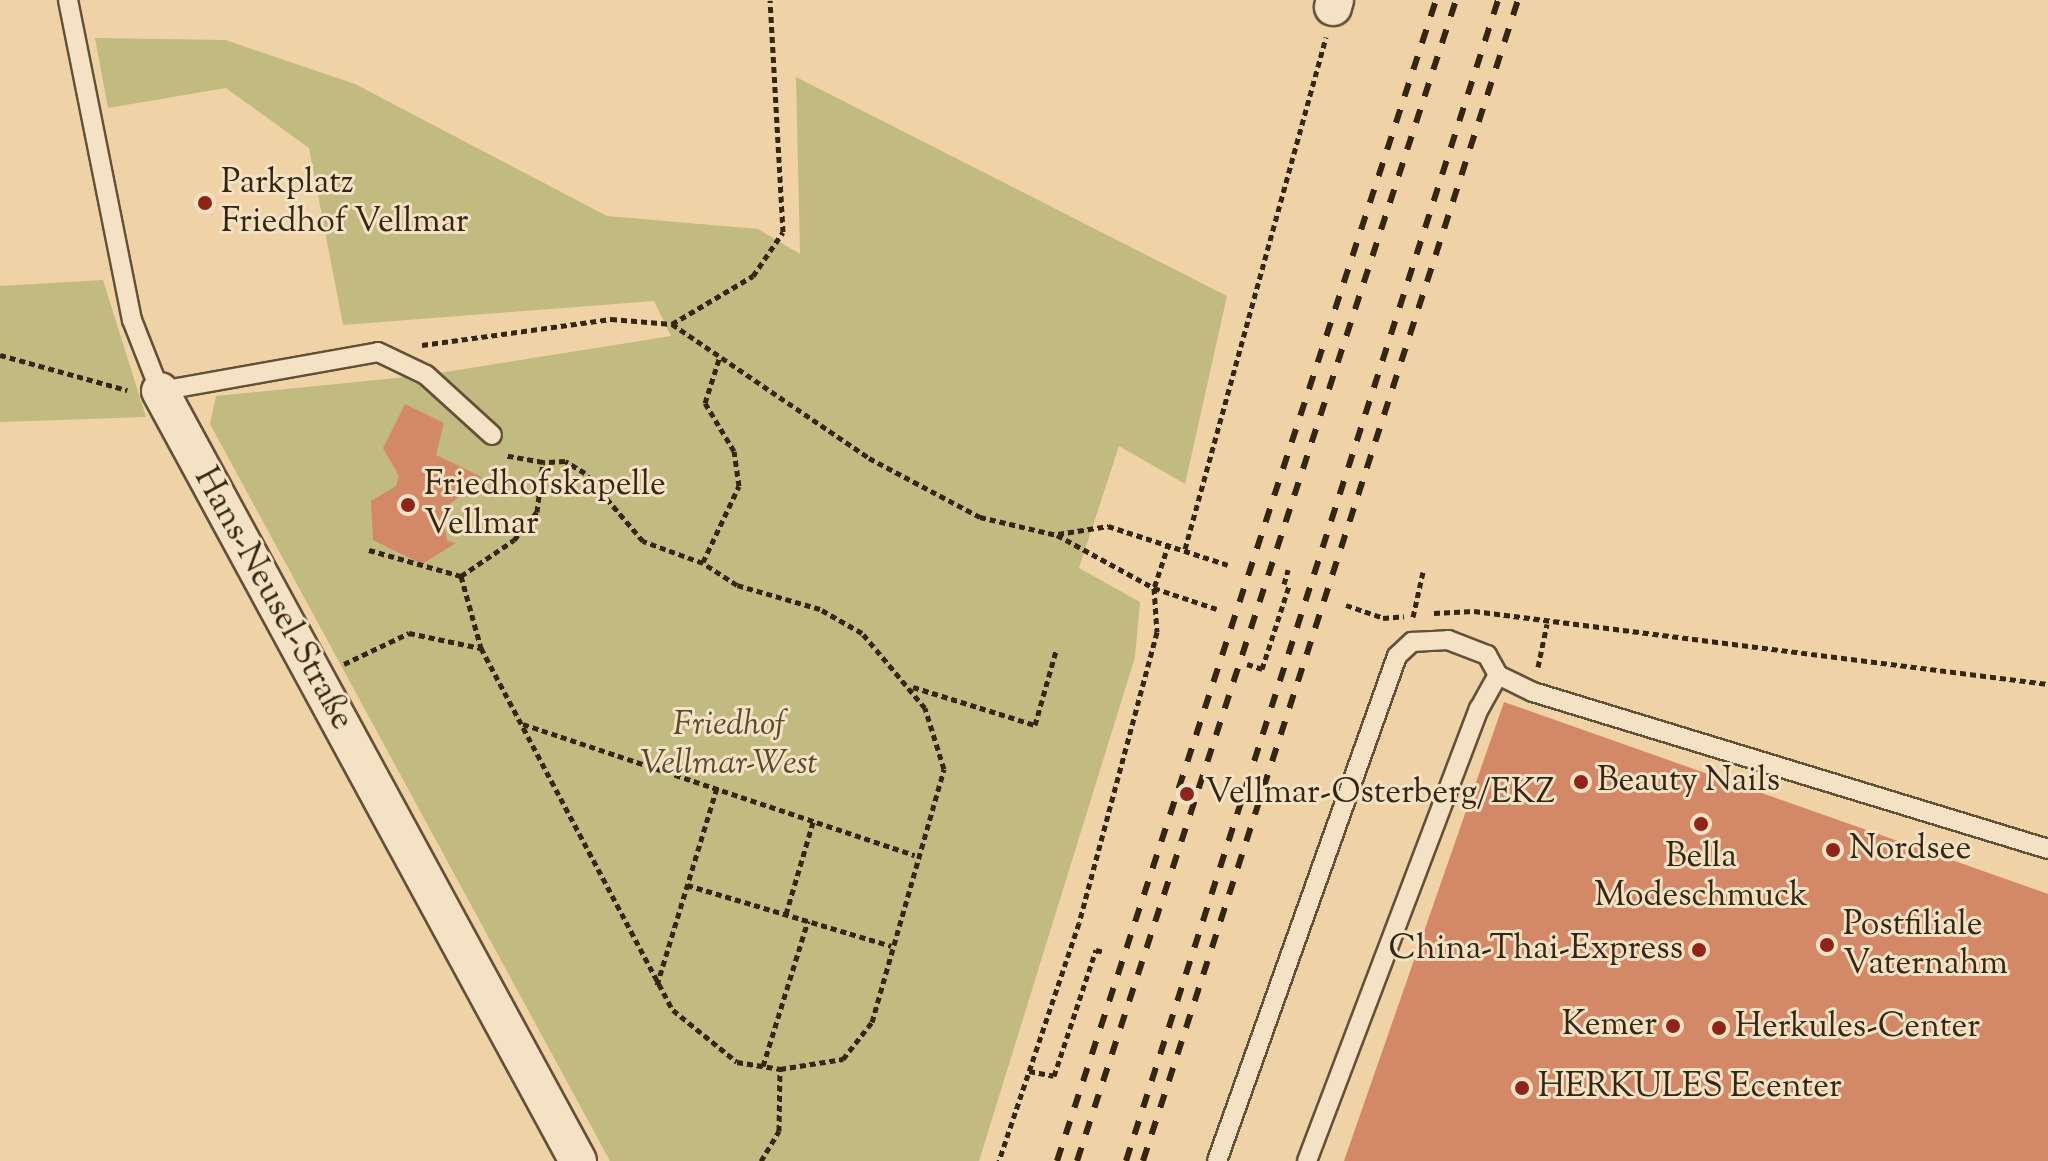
<!DOCTYPE html>
<meta charset="utf-8">
<style>
body{margin:0}
#map{position:relative;width:2048px;height:1161px;overflow:hidden;background:#efd2a5;font-family:"Sorts Mill Goudy",serif}
div>[style]{position:absolute}
.green>*{inset:0;background:#c1ba81}
.building>*{inset:0;background:#d38868}
.path>*{height:5px;margin-top:-2.5px;transform-origin:0;background:repeating-linear-gradient(90deg,#342612 0 6px,transparent 0 10px)}
.roads{filter:drop-shadow(2px 0 #635137) drop-shadow(-2px 0 #635137) drop-shadow(0 2px #635137) drop-shadow(0 -2px #635137)}
.service>*{height:18px;margin:-9px;padding:0 9px;transform-origin:9px;border-radius:9px;background:#f5e2c4}
.minor>*{height:36px;margin:-18px;padding:0 18px;transform-origin:18px;border-radius:18px;background:#f5e2c4}
.rail>*{height:6px;margin-top:-3px;transform-origin:0;background:repeating-linear-gradient(90deg,#342612 0 14px,transparent 0 28px)}
.dots>*{width:22px;height:22px;translate:-50% -50%;box-sizing:border-box;border:4px solid #f5e2c4;border-radius:50%}
span{translate:-50% -50%;white-space:nowrap;text-align:center;line-height:1.15;-webkit-text-stroke:6px #f5e2c4;paint-order:stroke}
.poi-label{font-size:34px;color:#342612}
.left{translate:0 -50%;text-align:left}
.right{translate:-100% -50%;text-align:right}
.street-label{font-size:34px;color:#342612}
.park-label{font-size:34px;color:#574b2e;font-style:italic}
</style>
<div id="map">
<div class="green">
<div style="clip-path:polygon(95px 38px,225px 40px,355px 84px,607px 216px,758px 229px,800px 254px,796px 77px,1227px 296px,1185px 484px,1119px 446px,1079px 568px,1140px 602px,1135px 657px,979px 1161px,610px 1161px,210px 424px,216px 396px,426px 375px,671px 336px,654px 301px,343px 325px,309px 148px,226px 88px,108px 108px)"></div>
<div style="clip-path:polygon(103px 280px,146px 417px,0 422px,0 286px)"></div>
</div>
<div class="building">
<div style="clip-path:polygon(405px 404px,444px 423px,436px 455px,482px 477px,442px 511px,447px 541px,456px 543px,422px 564px,373px 540px,371px 501px,396px 486px,399px 476px,383px 448px)"></div>
<div style="clip-path:polygon(1504px 702px,2048px 894px,2048px 1161px,1344px 1161px)"></div>
</div>
<div class="path">
<div style="left:672px;top:324px;width:94px;rotate:-30.7deg"></div>
<div style="left:753px;top:276px;width:53px;rotate:-55.7deg"></div>
<div style="left:783px;top:232px;width:232px;rotate:-93.2deg"></div>
<div style="left:422px;top:345px;width:191px;rotate:-7.8deg"></div>
<div style="left:611px;top:319px;width:61px;rotate:4.7deg"></div>
<div style="left:672px;top:324px;width:238px;rotate:34.2deg"></div>
<div style="left:869px;top:458px;width:126px;rotate:28deg"></div>
<div style="left:980px;top:517px;width:79px;rotate:13.2deg"></div>
<div style="left:1057px;top:535px;width:111px;rotate:28.7deg"></div>
<div style="left:1154px;top:588px;width:44px;rotate:86.1deg"></div>
<div style="left:1157px;top:632px;width:301px;rotate:105deg"></div>
<div style="left:1079px;top:923px;width:251px;rotate:108.6deg"></div>
<div style="left:0;top:355px;width:132px;rotate:15.4deg"></div>
<div style="left:1058px;top:534px;width:51px;rotate:-9.1deg"></div>
<div style="left:1108px;top:526px;width:126px;rotate:18deg"></div>
<div style="left:1169px;top:543px;width:47px;rotate:108.4deg"></div>
<div style="left:1154px;top:588px;width:66px;rotate:18.4deg"></div>
<div style="left:1185px;top:549px;width:531px;rotate:-74.6deg"></div>
<div style="left:369px;top:550px;width:96px;rotate:15.8deg"></div>
<div style="left:461px;top:576px;width:64px;rotate:-34.2deg"></div>
<div style="left:514px;top:540px;width:36px;rotate:-51deg"></div>
<div style="left:537px;top:512px;width:50px;rotate:-83.2deg"></div>
<div style="left:543px;top:462px;width:39px;rotate:-170deg"></div>
<div style="left:703px;top:562px;width:84px;rotate:-64.7deg"></div>
<div style="left:739px;top:486px;width:35px;rotate:-98deg"></div>
<div style="left:734px;top:451px;width:56px;rotate:-121.1deg"></div>
<div style="left:705px;top:403px;width:49px;rotate:-72.3deg"></div>
<div style="left:461px;top:576px;width:75px;rotate:74.5deg"></div>
<div style="left:481px;top:648px;width:410px;rotate:62.1deg"></div>
<div style="left:673px;top:1010px;width:82px;rotate:39.1deg"></div>
<div style="left:737px;top:1062px;width:44px;rotate:9.2deg"></div>
<div style="left:780px;top:1069px;width:64px;rotate:-9deg"></div>
<div style="left:843px;top:1059px;width:47px;rotate:-51.9deg"></div>
<div style="left:872px;top:1022px;width:263px;rotate:-74.1deg"></div>
<div style="left:944px;top:769px;width:64px;rotate:-107.3deg"></div>
<div style="left:925px;top:708px;width:98px;rotate:-130deg"></div>
<div style="left:862px;top:633px;width:48px;rotate:-150.3deg"></div>
<div style="left:820px;top:609px;width:86px;rotate:-163.9deg"></div>
<div style="left:737px;top:585px;width:40px;rotate:-147.1deg"></div>
<div style="left:703px;top:563px;width:64px;rotate:-159.9deg"></div>
<div style="left:643px;top:541px;width:89px;rotate:-130.5deg"></div>
<div style="left:585px;top:473px;width:23px;rotate:-149deg"></div>
<div style="left:565px;top:461px;width:22px;rotate:177deg"></div>
<div style="left:1284px;top:584px;width:15px;rotate:-74deg"></div>
<div style="left:1346px;top:605px;width:39px;rotate:19deg"></div>
<div style="left:1383px;top:618px;width:21px;rotate:-5deg"></div>
<div style="left:1434px;top:613px;width:40px;rotate:-2.9deg"></div>
<div style="left:1474px;top:611px;width:579px;rotate:7.25deg"></div>
<div style="left:1413px;top:617px;width:46px;rotate:-77.5deg"></div>
<div style="left:344px;top:664px;width:72px;rotate:-25.5deg"></div>
<div style="left:409px;top:633px;width:73px;rotate:11.9deg"></div>
<div style="left:1247px;top:664px;width:16px;rotate:18deg"></div>
<div style="left:1262px;top:669px;width:87px;rotate:-72deg"></div>
<div style="left:1538px;top:667px;width:44px;rotate:-78.2deg"></div>
<div style="left:913px;top:687px;width:128px;rotate:17.3deg"></div>
<div style="left:1035px;top:725px;width:77px;rotate:-74.2deg"></div>
<div style="left:523px;top:724px;width:413px;rotate:18.5deg"></div>
<div style="left:687px;top:885px;width:213px;rotate:16.6deg"></div>
<div style="left:786px;top:914px;width:96px;rotate:-73.6deg"></div>
<div style="left:657px;top:985px;width:206px;rotate:-73.1deg"></div>
<div style="left:763px;top:1066px;width:152px;rotate:-72.8deg"></div>
<div style="left:1029px;top:1071px;width:25px;rotate:11deg"></div>
<div style="left:1054px;top:1076px;width:133px;rotate:-71.6deg"></div>
<div style="left:1096px;top:950px;width:8px;rotate:14deg"></div>
<div style="left:761px;top:1161px;width:35px;rotate:-59deg"></div>
<div style="left:779px;top:1131px;width:62px;rotate:-89.1deg"></div>
</div>
<div class="roads">
<div class="service">
<div style="left:68px;top:0;width:326px;rotate:78.7deg"></div>
<div style="left:132px;top:320px;width:76px;rotate:68.5deg"></div>
<div style="left:160px;top:391px;width:221px;rotate:-10.1deg"></div>
<div style="left:378px;top:352px;width:53px;rotate:25.6deg"></div>
<div style="left:426px;top:375px;width:89px;rotate:42.3deg"></div>
<div style="left:1217px;top:1161px;width:536px;rotate:-70.38deg"></div>
<div style="left:1397px;top:656px;width:21px;rotate:-43deg"></div>
<div style="left:1412px;top:642px;width:36px;rotate:-3deg"></div>
<div style="left:1448px;top:640px;width:42px;rotate:21deg"></div>
<div style="left:1487px;top:655px;width:23px;rotate:61deg"></div>
<div style="left:1498px;top:675px;width:39px;rotate:26deg"></div>
<div style="left:1533px;top:692px;width:538px;rotate:16.95deg"></div>
<div style="left:1307px;top:1161px;width:484px;rotate:-69.2deg"></div>
<div style="left:1479px;top:709px;width:39px;rotate:-61deg"></div>
</div>
<div class="minor">
<div style="left:1333px;top:7px;width:7px;rotate:-74deg"></div>
<div style="left:160px;top:391px;width:876px;rotate:61.5deg"></div>
</div>
</div>
<div class="rail">
<div style="left:1057px;top:1161px;width:1221px;rotate:-71.92deg"></div>
<div style="left:1077px;top:1161px;width:1221px;rotate:-71.92deg"></div>
<div style="left:1126px;top:1161px;width:1219px;rotate:-72.23deg"></div>
<div style="left:1143px;top:1161px;width:1220px;rotate:-72.1deg"></div>
</div>
<div class="dots">
<div style="left:205px;top:203px;background:#8f2418"></div>
<div style="left:408px;top:505px;background:#8f2418"></div>
<div style="left:1581px;top:782px;background:#8f2418"></div>
<div style="left:1187px;top:794px;background:#8f2418"></div>
<div style="left:1701px;top:824px;background:#8f2418"></div>
<div style="left:1833px;top:850px;background:#8f2418"></div>
<div style="left:1827px;top:945px;background:#8f2418"></div>
<div style="left:1699px;top:950px;background:#8f2418"></div>
<div style="left:1673px;top:1026px;background:#8f2418"></div>
<div style="left:1719px;top:1028px;background:#8f2418"></div>
<div style="left:1522px;top:1088px;background:#8f2418"></div>
</div>
<div class="poi-label">
<span class="left" style="left:221px;top:203px">Parkplatz<br>Friedhof Vellmar</span>
<span class="left" style="left:424px;top:505px">Friedhofskapelle<br>Vellmar</span>
<span class="left" style="left:1597px;top:782px">Beauty Nails</span>
<span class="left" style="left:1205px;top:794px">Vellmar-Osterberg/EKZ</span>
<span class="left" style="left:1849px;top:850px">Nordsee</span>
<span style="left:1701px;top:877px">Bella<br>Modeschmuck</span>
<span class="left" style="left:1843px;top:945px">Postfiliale<br>Vaternahm</span>
<span class="right" style="left:1683px;top:950px">China-Thai-Express</span>
<span class="right" style="left:1657px;top:1026px">Kemer</span>
<span class="left" style="left:1735px;top:1028px">Herkules-Center</span>
<span class="left" style="left:1538px;top:1088px">HERKULES Ecenter</span>
</div>
<div class="street-label">
<span style="left:273px;top:599px;rotate:61deg">Hans-Neusel-Straße</span>
</div>
<div class="park-label">
<span style="left:729px;top:745px">Friedhof<br>Vellmar-West</span>
</div>
</div>
